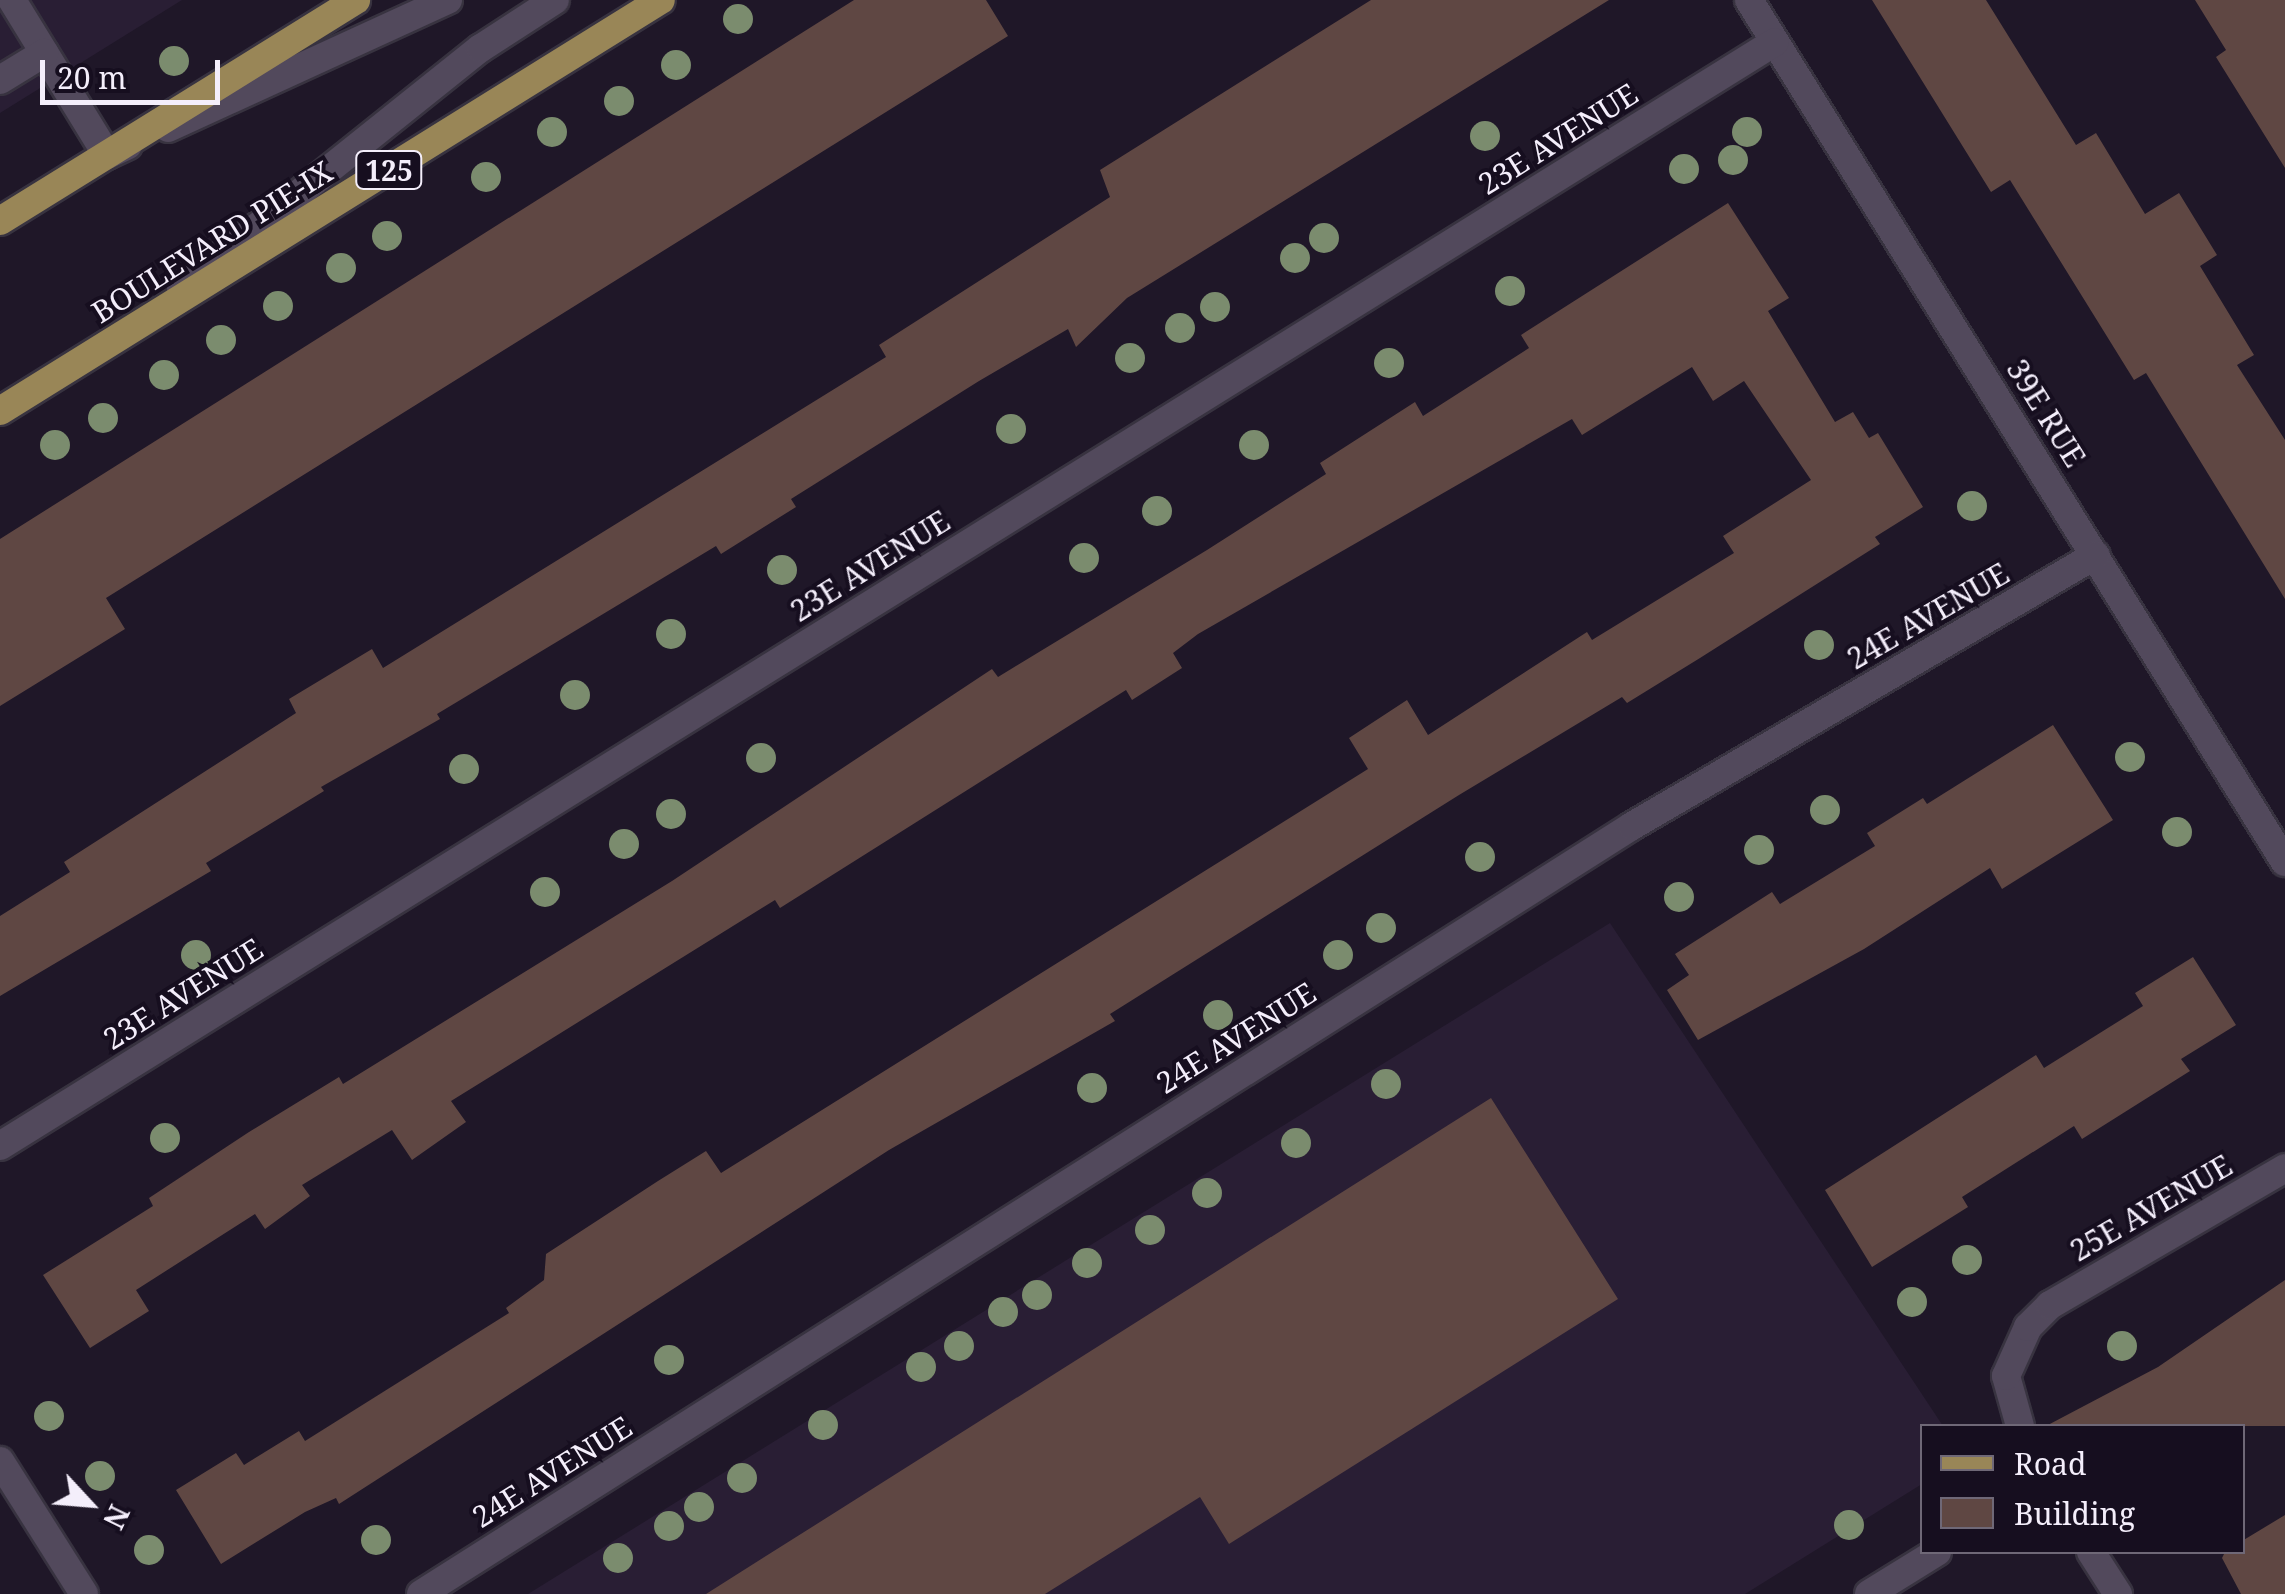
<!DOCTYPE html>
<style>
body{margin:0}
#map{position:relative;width:2285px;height:1594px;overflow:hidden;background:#1f1728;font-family:"Noto Serif",serif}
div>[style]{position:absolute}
.built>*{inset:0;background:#291e34}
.building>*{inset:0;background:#5f4743}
.roads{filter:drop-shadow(2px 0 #383340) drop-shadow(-2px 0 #383340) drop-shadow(0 2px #383340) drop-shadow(0 -2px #383340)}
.service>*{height:28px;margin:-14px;padding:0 14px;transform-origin:14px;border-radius:14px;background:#52495c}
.minor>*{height:28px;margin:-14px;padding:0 14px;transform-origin:14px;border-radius:14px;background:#52495c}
.primary>*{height:28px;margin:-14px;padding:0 14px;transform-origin:14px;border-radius:14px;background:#998657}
.trees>*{width:30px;height:30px;margin:-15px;border-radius:50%;background:#7b8c6e}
span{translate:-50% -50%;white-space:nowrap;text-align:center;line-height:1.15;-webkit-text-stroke:8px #160e1f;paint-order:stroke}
.shield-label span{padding:2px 8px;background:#160e1f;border:2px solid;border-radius:8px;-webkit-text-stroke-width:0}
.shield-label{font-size:28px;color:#f4eefb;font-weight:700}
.street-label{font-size:30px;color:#f4eefb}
.legend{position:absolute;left:1920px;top:1424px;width:325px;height:130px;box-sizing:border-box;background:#160e1f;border:2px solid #6f6877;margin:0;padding:12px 18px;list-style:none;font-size:30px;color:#f4eefb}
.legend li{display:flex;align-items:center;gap:20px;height:50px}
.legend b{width:50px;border:2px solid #6f6877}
.north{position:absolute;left:40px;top:1454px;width:100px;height:100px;-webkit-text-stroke:8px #160e1f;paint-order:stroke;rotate:116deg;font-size:28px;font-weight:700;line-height:40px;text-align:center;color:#f4eefb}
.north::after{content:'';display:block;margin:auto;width:35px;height:45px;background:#f4eefb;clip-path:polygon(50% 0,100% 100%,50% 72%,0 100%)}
.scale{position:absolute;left:40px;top:60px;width:180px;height:45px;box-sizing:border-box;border:5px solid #f4eefb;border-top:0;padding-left:12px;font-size:30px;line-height:35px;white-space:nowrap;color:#f4eefb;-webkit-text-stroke:8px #160e1f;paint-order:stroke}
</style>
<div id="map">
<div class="built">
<div style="clip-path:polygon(0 0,182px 0,0 113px)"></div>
<div style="clip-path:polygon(1610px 923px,1943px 1426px,1922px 1426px,1922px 1484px,1745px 1594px,528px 1594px)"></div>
</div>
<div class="building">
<div style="clip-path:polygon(854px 0,986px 0,1008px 36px,106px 598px,125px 629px,0 706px,0 539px)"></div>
<div style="clip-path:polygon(1371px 0,1609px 0,1127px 298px,1076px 347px,1068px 329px,979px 381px,791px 499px,796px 507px,721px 554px,716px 546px,437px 714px,440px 719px,321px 787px,324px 791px,206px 863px,211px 871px,0 996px,0 916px,70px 872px,64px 862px,296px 713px,289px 699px,372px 649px,383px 668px,886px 357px,879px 345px,1110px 197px,1100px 170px)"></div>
<div style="clip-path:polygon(1872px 0,1986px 0,2076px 145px,2096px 133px,2145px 214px,2179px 193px,2217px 255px,2200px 266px,2254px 355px,2237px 365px,2285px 440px,2285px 599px,2146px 373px,2134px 380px,2010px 180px,1991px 192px)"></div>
<div style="clip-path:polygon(2195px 0,2285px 0,2285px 168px,2216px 57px,2226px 50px)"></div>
<div style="clip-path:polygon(1728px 203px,1789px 298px,1768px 311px,1835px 422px,1853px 412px,1869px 438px,1878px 433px,1923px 507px,1875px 537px,1880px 544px,1700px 658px,1627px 703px,1622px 697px,1459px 795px,1110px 1014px,1115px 1021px,889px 1150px,339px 1504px,336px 1498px,305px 1512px,221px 1564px,176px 1490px,236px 1453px,244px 1465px,299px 1431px,305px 1441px,509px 1313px,506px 1308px,544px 1280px,546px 1254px,658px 1181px,706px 1151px,721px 1173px,1368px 769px,1349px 738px,1407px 700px,1428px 735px,1587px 632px,1592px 640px,1734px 553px,1723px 536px,1811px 480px,1744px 381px,1713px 401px,1692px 367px,1582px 435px,1572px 419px,1198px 634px,1173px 653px,1182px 668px,1132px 700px,1126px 690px,780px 908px,775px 900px,451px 1101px,466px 1122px,412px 1160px,392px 1130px,302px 1185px,310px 1196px,265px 1229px,255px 1214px,136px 1290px,149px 1311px,90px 1348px,43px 1275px,153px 1206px,149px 1198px,249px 1132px,339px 1077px,343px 1084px,672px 881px,992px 669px,998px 677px,1207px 550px,1326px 474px,1320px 463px,1415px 402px,1423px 416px,1529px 348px,1521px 335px)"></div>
<div style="clip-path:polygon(2053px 725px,2113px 820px,2002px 889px,1990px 868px,1864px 949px,1698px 1040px,1667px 990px,1689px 975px,1675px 954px,1772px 892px,1780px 904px,1875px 846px,1867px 833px,1923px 798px,1927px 804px)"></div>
<div style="clip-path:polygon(2193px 957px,2236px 1025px,2181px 1059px,2190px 1071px,2082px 1139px,2074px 1126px,1962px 1197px,1968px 1207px,1872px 1267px,1825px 1190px,2036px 1055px,2044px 1068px,2143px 1006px,2135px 993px)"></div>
<div style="clip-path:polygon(1491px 1098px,1618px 1299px,1229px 1544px,1200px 1497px,1045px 1594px,706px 1594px)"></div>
<div style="clip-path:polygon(2285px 1280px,2285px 1426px,2046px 1426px,2158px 1367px)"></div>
<div style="clip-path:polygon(2285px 1515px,2285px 1594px,2241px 1594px,2222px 1558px,2225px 1552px,2242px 1552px,2242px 1541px)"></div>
</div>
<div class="roads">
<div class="service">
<div style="left:12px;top:0;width:182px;rotate:58.5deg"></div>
<div style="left:107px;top:155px;width:23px;rotate:-25deg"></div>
<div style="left:0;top:80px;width:52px;rotate:-31.5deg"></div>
<div style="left:168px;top:128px;width:308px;rotate:-24.6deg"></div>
<div style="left:181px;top:288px;width:384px;rotate:-38.7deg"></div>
<div style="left:481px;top:48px;width:88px;rotate:-33deg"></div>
</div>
<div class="minor">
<div style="left:1749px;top:0;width:1015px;rotate:58.13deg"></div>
<div style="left:0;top:1146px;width:2090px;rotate:-31.88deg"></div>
<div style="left:2020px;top:1426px;width:52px;rotate:-105.6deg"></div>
<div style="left:2006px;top:1376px;width:54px;rotate:-65.8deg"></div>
<div style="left:2028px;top:1327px;width:31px;rotate:-45deg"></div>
<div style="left:2050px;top:1305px;width:272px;rotate:-30.2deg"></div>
<div style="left:0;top:1461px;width:157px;rotate:57.7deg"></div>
<div style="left:2091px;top:1552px;width:50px;rotate:57.3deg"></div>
<div style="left:421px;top:1594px;width:1434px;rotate:-32.38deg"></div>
<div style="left:1632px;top:826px;width:537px;rotate:-30.29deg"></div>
<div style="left:1869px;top:1594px;width:80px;rotate:-31.7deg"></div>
</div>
<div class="primary">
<div style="left:0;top:221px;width:419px;rotate:-31.8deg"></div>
<div style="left:0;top:411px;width:778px;rotate:-31.87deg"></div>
</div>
</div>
<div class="trees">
<div style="left:738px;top:19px"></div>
<div style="left:174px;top:61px"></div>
<div style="left:676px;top:65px"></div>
<div style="left:619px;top:101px"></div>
<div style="left:552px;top:132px"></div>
<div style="left:1747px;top:132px"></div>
<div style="left:1485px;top:136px"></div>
<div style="left:1733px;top:160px"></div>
<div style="left:1684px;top:169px"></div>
<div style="left:486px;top:177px"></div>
<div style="left:387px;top:236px"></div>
<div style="left:1324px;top:238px"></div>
<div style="left:1295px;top:258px"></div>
<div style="left:341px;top:268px"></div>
<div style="left:1510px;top:291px"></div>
<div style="left:278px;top:306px"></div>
<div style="left:1215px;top:307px"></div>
<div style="left:1180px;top:328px"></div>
<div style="left:221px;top:340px"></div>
<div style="left:1130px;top:358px"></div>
<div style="left:1389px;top:363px"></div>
<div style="left:164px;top:375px"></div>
<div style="left:103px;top:418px"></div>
<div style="left:1011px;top:429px"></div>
<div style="left:55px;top:445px"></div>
<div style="left:1254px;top:445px"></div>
<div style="left:1972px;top:506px"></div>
<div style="left:1157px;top:511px"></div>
<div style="left:1084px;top:558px"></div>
<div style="left:782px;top:570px"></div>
<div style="left:671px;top:634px"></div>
<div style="left:1819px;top:645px"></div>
<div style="left:575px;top:695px"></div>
<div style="left:2130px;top:757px"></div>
<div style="left:761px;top:758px"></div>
<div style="left:464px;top:769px"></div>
<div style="left:1825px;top:810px"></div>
<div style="left:671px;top:814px"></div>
<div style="left:2177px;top:832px"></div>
<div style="left:624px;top:844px"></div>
<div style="left:1759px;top:850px"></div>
<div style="left:1480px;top:857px"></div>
<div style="left:545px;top:892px"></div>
<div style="left:1679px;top:897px"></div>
<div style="left:1381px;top:928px"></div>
<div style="left:196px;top:955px"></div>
<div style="left:1338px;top:955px"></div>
<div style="left:1218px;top:1015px"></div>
<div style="left:1386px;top:1084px"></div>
<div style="left:1092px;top:1088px"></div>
<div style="left:165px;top:1138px"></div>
<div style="left:1296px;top:1143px"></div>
<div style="left:1207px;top:1193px"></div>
<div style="left:1150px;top:1230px"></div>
<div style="left:1967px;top:1260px"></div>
<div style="left:1087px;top:1263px"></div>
<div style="left:1037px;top:1295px"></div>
<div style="left:1912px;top:1302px"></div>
<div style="left:1003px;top:1312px"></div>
<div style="left:959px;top:1346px"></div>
<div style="left:2122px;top:1346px"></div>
<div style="left:669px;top:1360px"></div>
<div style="left:921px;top:1367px"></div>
<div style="left:49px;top:1416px"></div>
<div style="left:823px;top:1425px"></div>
<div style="left:100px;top:1476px"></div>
<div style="left:742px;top:1478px"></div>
<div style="left:699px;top:1507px"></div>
<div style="left:1849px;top:1525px"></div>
<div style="left:669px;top:1526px"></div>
<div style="left:376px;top:1540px"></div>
<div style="left:149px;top:1550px"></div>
<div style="left:618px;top:1558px"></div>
</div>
<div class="shield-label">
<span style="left:389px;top:170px">125</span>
</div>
<div class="street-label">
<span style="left:1558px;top:139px;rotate:-32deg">23E AVENUE</span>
<span style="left:212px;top:242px;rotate:-32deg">BOULEVARD PIE-IX</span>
<span style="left:2046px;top:413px;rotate:58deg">39E RUE</span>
<span style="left:870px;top:566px;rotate:-32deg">23E AVENUE</span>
<span style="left:1928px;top:616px;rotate:-30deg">24E AVENUE</span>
<span style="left:183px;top:994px;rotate:-32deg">23E AVENUE</span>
<span style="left:1236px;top:1038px;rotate:-32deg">24E AVENUE</span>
<span style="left:2151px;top:1208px;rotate:-30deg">25E AVENUE</span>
<span style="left:552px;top:1472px;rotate:-32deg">24E AVENUE</span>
</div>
<ul class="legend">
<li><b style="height:12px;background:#998657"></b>Road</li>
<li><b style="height:28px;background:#5f4743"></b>Building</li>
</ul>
<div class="north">N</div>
<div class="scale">20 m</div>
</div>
